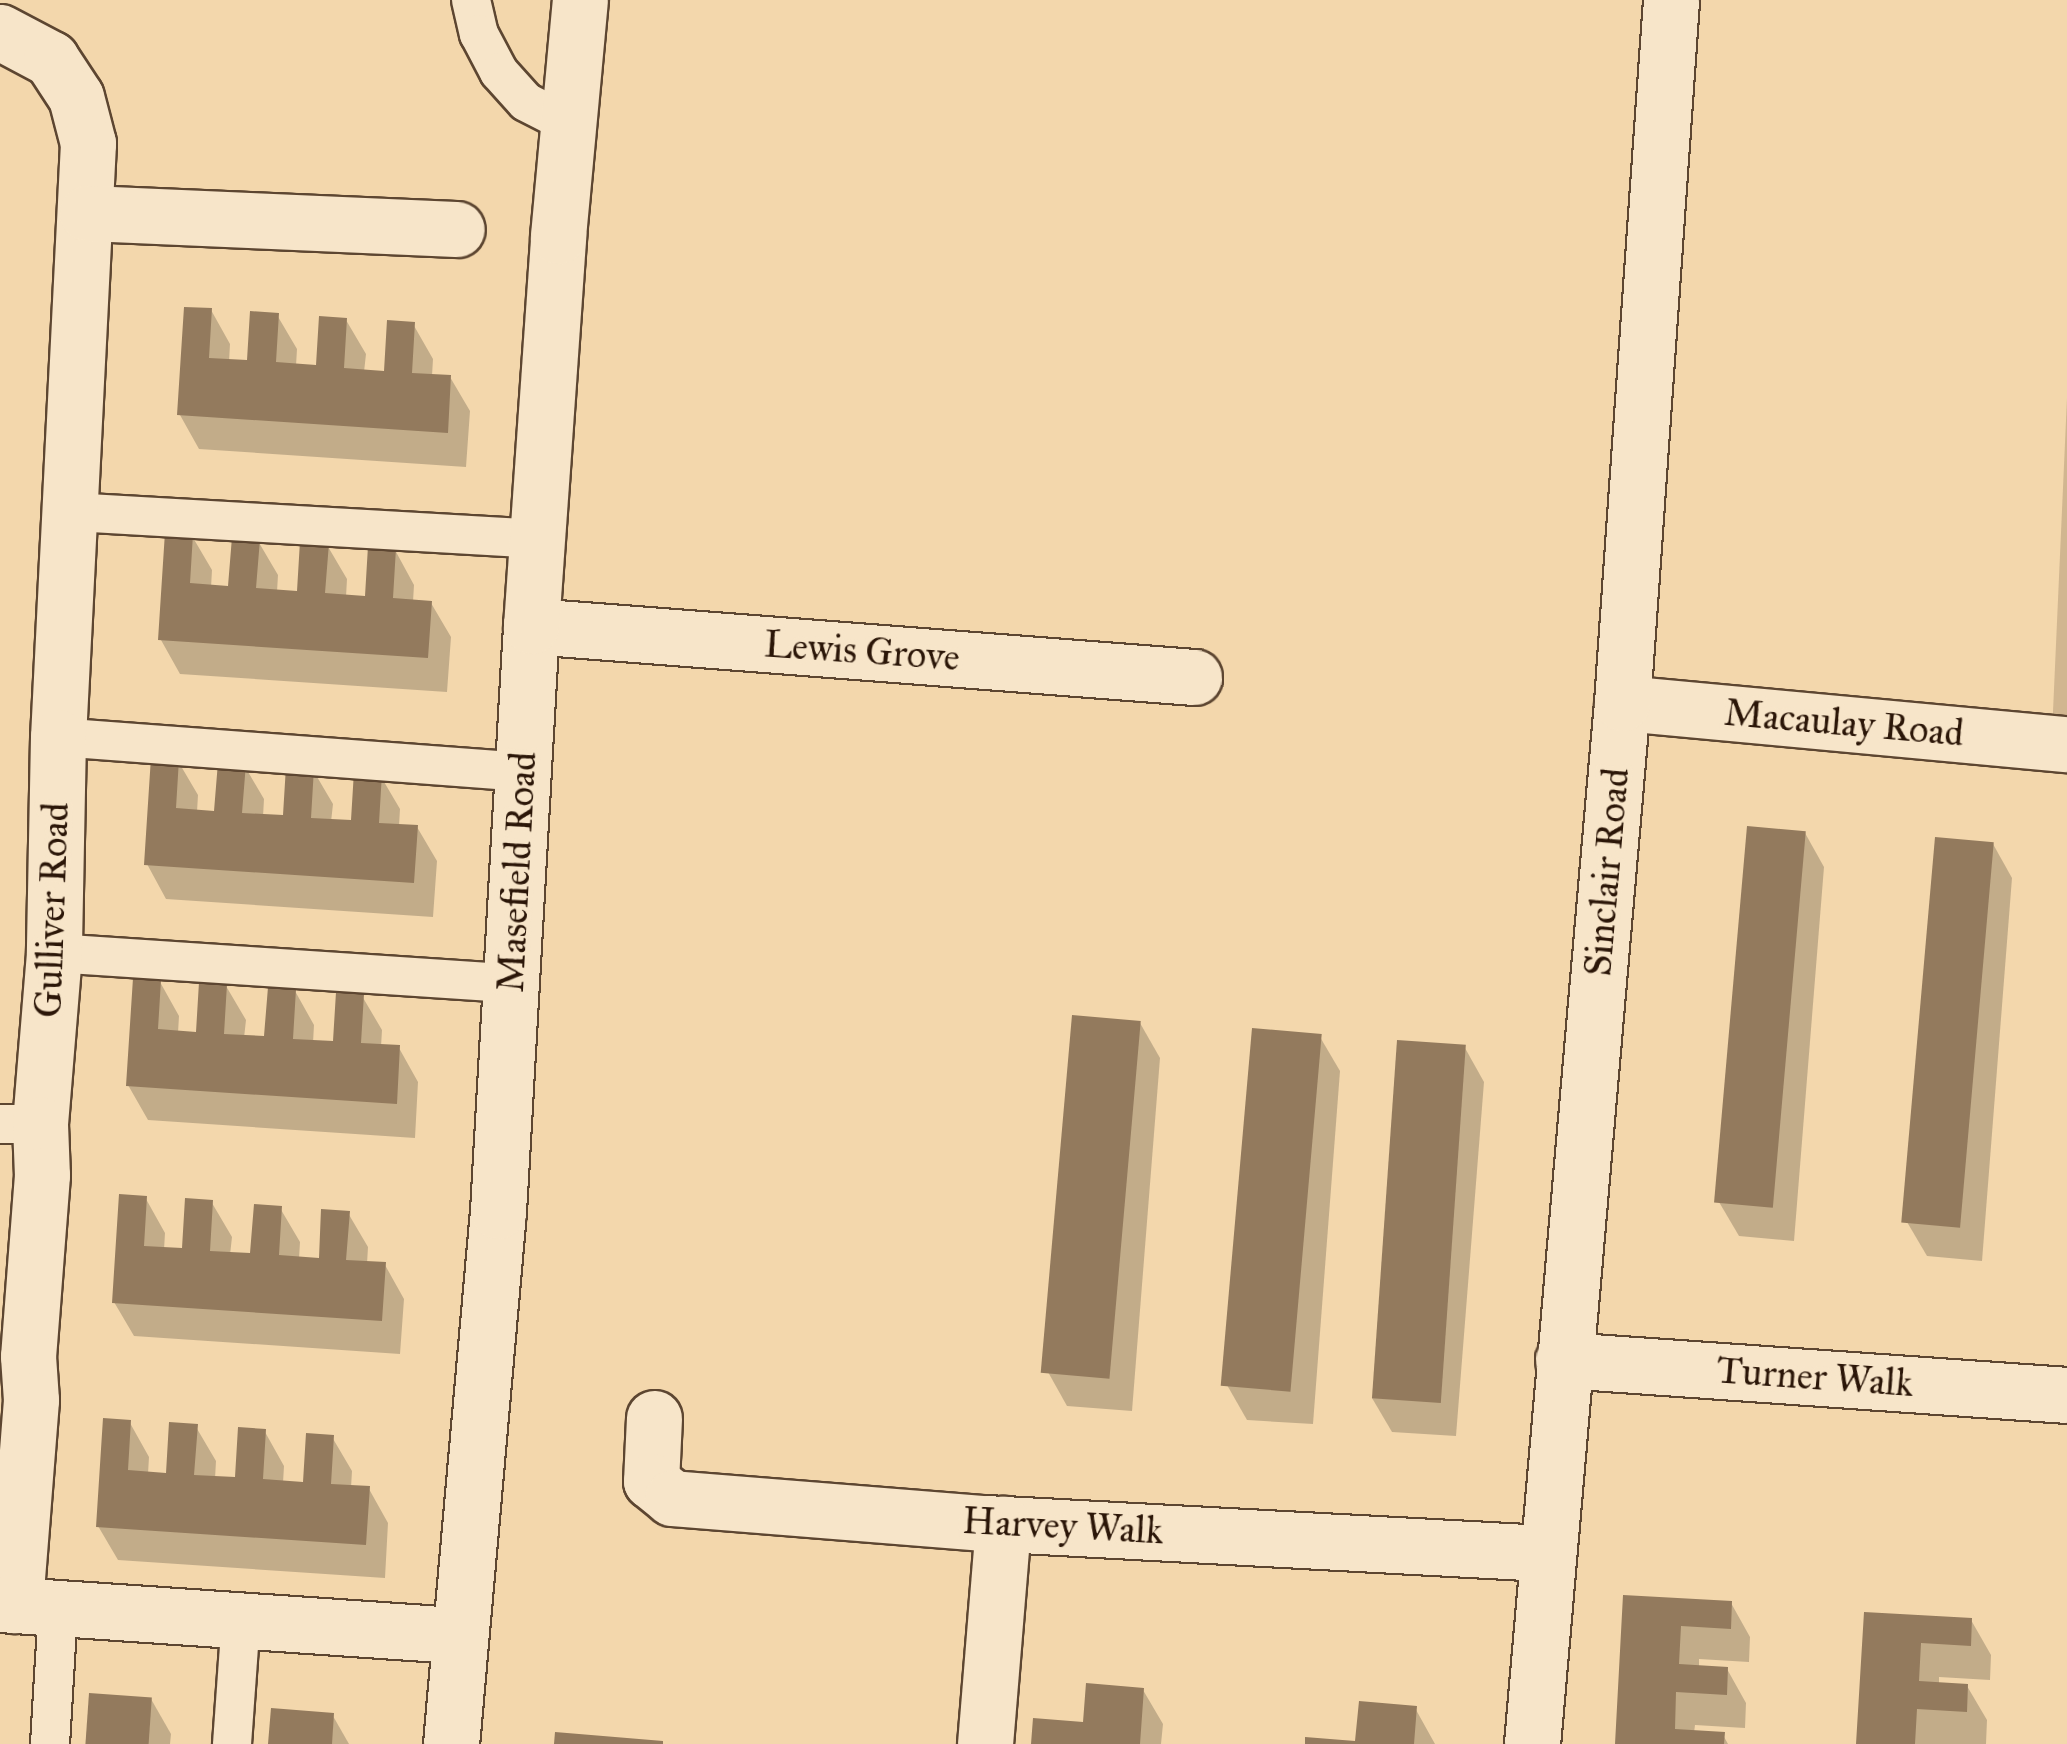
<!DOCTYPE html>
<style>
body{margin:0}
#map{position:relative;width:2067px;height:1744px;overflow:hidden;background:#f3d7ac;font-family:"IM FELL Great Primer",serif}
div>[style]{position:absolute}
.green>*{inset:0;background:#d1b690}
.shadow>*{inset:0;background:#0003}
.building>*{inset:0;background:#937a5d;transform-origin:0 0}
.roads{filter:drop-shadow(2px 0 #5d4631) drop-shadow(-2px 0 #5d4631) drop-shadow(0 2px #5d4631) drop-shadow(0 -2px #5d4631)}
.service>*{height:38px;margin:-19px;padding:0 19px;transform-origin:19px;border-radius:19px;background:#f7e5c9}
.minor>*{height:55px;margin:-27.5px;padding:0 27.5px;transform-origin:27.5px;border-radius:27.5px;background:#f7e5c9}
span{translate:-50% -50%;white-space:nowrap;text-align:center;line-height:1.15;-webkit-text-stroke:10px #f7e5c9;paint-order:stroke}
.street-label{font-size:38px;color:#2b1608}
</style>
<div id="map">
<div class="green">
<div style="clip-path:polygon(2067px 398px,2067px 723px,2052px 734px)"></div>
</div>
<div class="shadow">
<div style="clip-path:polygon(211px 310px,230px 344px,229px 362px,249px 363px,277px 315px,297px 349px,296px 366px,318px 368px,346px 320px,366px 354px,364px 372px,386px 373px,413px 324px,433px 359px,432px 376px,450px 377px,470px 411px,466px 467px,199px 449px,180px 415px)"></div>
<div style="clip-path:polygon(192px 536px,212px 570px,211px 588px,230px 589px,258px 541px,278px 575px,277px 592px,299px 594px,327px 545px,347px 579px,346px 597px,367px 598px,395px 550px,414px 585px,413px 602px,431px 603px,451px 637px,447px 692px,180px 674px,161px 640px)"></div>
<div style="clip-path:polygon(178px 761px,198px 795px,197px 812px,216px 814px,244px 765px,264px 799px,263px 817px,285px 818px,313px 770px,333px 804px,331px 822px,353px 823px,380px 775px,400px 809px,399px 826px,417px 827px,437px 861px,433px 917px,166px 899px,147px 864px)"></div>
<div style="clip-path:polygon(1805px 833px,1824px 867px,1794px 1241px,1739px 1236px,1719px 1202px)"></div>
<div style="clip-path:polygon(1993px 844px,2012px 878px,1982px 1261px,1927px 1256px,1907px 1222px)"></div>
<div style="clip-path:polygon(160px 982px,179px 1016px,178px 1033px,198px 1035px,226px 986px,246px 1020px,244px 1038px,267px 1039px,295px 991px,314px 1025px,313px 1043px,335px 1044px,362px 996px,382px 1030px,381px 1047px,399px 1048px,418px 1082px,415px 1138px,148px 1120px,128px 1085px)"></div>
<div style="clip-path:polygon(1140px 1023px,1160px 1058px,1132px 1411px,1067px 1406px,1048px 1372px)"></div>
<div style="clip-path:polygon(1320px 1037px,1340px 1071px,1313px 1424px,1247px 1420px,1227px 1385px)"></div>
<div style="clip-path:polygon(1465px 1048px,1484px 1082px,1456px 1436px,1392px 1432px,1372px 1398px)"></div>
<div style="clip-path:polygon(146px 1199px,165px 1233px,164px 1250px,184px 1251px,212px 1203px,232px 1237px,230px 1255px,253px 1256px,280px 1208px,300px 1242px,299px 1259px,321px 1261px,348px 1213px,368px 1247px,367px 1264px,385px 1265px,404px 1299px,400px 1354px,134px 1336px,114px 1302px)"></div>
<div style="clip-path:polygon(130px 1423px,149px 1457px,148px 1474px,168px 1476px,196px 1427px,216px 1461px,215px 1479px,237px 1480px,265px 1432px,284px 1466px,283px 1483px,305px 1485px,332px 1437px,352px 1471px,351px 1488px,369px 1489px,388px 1523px,385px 1578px,118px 1560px,98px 1526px)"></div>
<div style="clip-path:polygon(1625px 1597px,1731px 1603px,1750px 1637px,1749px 1662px,1699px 1659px,1699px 1667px,1727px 1669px,1746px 1703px,1745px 1728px,1695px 1725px,1694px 1733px,1723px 1735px,1728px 1744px,1617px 1744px)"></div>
<div style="clip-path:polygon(1866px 1615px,1971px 1620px,1991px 1655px,1990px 1680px,1939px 1677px,1939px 1685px,1967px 1686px,1987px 1720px,1986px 1744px,1859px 1744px)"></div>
<div style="clip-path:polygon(1143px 1690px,1163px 1724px,1161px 1744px,1034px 1744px,1086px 1725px)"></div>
<div style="clip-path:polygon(151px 1699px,171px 1734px,170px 1744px,88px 1744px)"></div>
<div style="clip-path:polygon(1415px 1708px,1435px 1744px,1307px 1744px,1357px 1743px)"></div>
<div style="clip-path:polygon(333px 1716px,349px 1744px,271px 1744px)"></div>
</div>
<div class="building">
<div style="clip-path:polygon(184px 307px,212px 308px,209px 358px,247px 360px,250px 311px,279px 313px,276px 362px,316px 365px,319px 316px,347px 318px,344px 368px,384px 371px,387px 320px,415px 322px,412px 373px,451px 375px,448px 433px,177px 415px)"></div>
<div style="clip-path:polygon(165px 532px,193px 534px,190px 583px,228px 586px,232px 537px,260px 539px,256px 588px,297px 591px,300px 541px,329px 543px,325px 593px,365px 596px,368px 546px,396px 548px,393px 598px,432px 601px,428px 658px,158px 640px)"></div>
<div style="clip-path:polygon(151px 757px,179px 759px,176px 808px,214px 811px,218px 762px,246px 763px,242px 813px,283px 815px,286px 766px,314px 768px,311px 818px,351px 820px,354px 771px,382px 773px,379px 823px,418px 825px,414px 883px,144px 865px)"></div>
<div style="left:1747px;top:826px;width:59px;height:378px;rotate:5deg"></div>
<div style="left:1935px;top:837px;width:59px;height:387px;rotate:5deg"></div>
<div style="clip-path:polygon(133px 978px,161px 980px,158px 1029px,196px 1032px,199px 982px,227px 984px,224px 1034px,264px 1036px,268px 987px,296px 989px,293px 1039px,333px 1041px,336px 992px,364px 994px,361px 1043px,400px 1045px,397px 1104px,126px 1086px)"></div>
<div style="left:1072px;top:1015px;width:69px;height:359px;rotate:5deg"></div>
<div style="left:1252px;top:1028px;width:70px;height:359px;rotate:5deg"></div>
<div style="left:1397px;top:1040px;width:69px;height:359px;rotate:4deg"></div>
<div style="clip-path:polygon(119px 1194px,147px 1196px,144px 1246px,182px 1248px,185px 1198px,213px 1200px,210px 1251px,250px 1253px,254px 1204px,282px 1206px,279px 1255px,319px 1258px,321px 1209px,350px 1211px,346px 1260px,386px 1262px,382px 1321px,112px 1303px)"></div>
<div style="clip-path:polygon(103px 1418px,131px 1420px,128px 1470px,166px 1473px,169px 1422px,198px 1424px,194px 1475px,235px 1477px,238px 1427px,266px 1429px,263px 1479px,303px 1482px,306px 1433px,334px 1435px,331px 1484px,370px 1486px,366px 1545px,96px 1527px)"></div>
<div style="clip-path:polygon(1623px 1595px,1732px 1601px,1731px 1629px,1681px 1626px,1679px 1664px,1728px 1667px,1727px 1695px,1676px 1692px,1675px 1729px,1725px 1732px,1724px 1744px,1615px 1744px)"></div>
<div style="clip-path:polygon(1864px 1612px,1972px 1618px,1971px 1646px,1921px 1643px,1919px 1681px,1968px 1684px,1967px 1712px,1917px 1709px,1915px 1744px,1856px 1744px)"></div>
<div style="clip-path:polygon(1086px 1683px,1144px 1688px,1140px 1744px,1031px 1744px,1033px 1718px,1083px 1722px)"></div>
<div style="left:89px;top:1693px;width:63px;height:51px;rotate:4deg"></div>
<div style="clip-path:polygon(1359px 1701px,1417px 1706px,1414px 1744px,1305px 1744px,1305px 1737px,1355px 1741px)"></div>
<div style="clip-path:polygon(271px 1708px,334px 1713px,332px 1744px,268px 1744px)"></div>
<div style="clip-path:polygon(555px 1732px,663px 1741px,663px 1744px,554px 1744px)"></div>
</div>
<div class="roads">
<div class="service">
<div style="left:471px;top:0;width:35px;rotate:77deg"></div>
<div style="left:479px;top:34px;width:43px;rotate:62.2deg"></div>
<div style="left:499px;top:72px;width:40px;rotate:48deg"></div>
<div style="left:526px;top:102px;width:48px;rotate:27.1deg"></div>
<div style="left:72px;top:512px;width:467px;rotate:3.3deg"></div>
<div style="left:58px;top:737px;width:465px;rotate:4.3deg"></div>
<div style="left:54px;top:953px;width:458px;rotate:3.8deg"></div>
<div style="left:0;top:1124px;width:40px"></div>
<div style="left:50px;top:1744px;width:133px;rotate:-86.6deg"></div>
<div style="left:232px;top:1744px;width:125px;rotate:-85.9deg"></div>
</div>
<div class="minor">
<div style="left:0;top:32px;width:58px;rotate:27.9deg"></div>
<div style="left:51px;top:59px;width:45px;rotate:56.7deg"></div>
<div style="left:76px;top:97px;width:48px;rotate:75.4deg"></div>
<div style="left:88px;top:143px;width:595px;rotate:92.89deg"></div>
<div style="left:58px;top:737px;width:216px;rotate:91.1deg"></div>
<div style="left:54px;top:953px;width:172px;rotate:94.7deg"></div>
<div style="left:40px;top:1124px;width:51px;rotate:87.8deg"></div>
<div style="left:42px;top:1175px;width:182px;rotate:94.4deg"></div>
<div style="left:28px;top:1356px;width:44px;rotate:86.1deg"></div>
<div style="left:31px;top:1400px;width:206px;rotate:94.5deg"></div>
<div style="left:87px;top:213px;width:370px;rotate:2.5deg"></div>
<div style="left:531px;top:626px;width:665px;rotate:4.4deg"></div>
<div style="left:1622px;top:703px;width:447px;rotate:5.3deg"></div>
<div style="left:1563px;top:1360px;width:505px;rotate:3.97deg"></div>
<div style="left:654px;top:1418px;width:63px;rotate:92.7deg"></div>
<div style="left:651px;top:1481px;width:27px;rotate:39deg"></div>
<div style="left:672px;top:1498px;width:314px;rotate:4.6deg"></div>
<div style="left:985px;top:1523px;width:561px;rotate:3.07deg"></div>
<div style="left:0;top:1604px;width:460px;rotate:3.9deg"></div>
<div style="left:451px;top:1744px;width:535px;rotate:-84.96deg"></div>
<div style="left:498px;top:1211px;width:586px;rotate:-86.77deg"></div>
<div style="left:531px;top:626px;width:391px;rotate:-86deg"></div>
<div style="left:558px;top:236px;width:237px;rotate:-84.7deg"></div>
<div style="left:985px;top:1744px;width:221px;rotate:-85.3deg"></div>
<div style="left:1532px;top:1744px;width:1045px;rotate:-85.06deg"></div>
<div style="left:1622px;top:703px;width:705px;rotate:-86.01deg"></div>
</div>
</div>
<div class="street-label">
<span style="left:862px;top:651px;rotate:4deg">Lewis Grove</span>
<span style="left:1844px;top:723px;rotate:5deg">Macaulay Road</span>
<span style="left:517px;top:872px;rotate:-87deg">Masefield Road</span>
<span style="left:1607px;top:872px;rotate:-85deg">Sinclair Road</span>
<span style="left:52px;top:910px;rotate:-88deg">Gulliver Road</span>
<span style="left:1815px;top:1377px;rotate:4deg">Turner Walk</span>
<span style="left:1063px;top:1526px;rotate:3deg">Harvey Walk</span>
</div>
</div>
